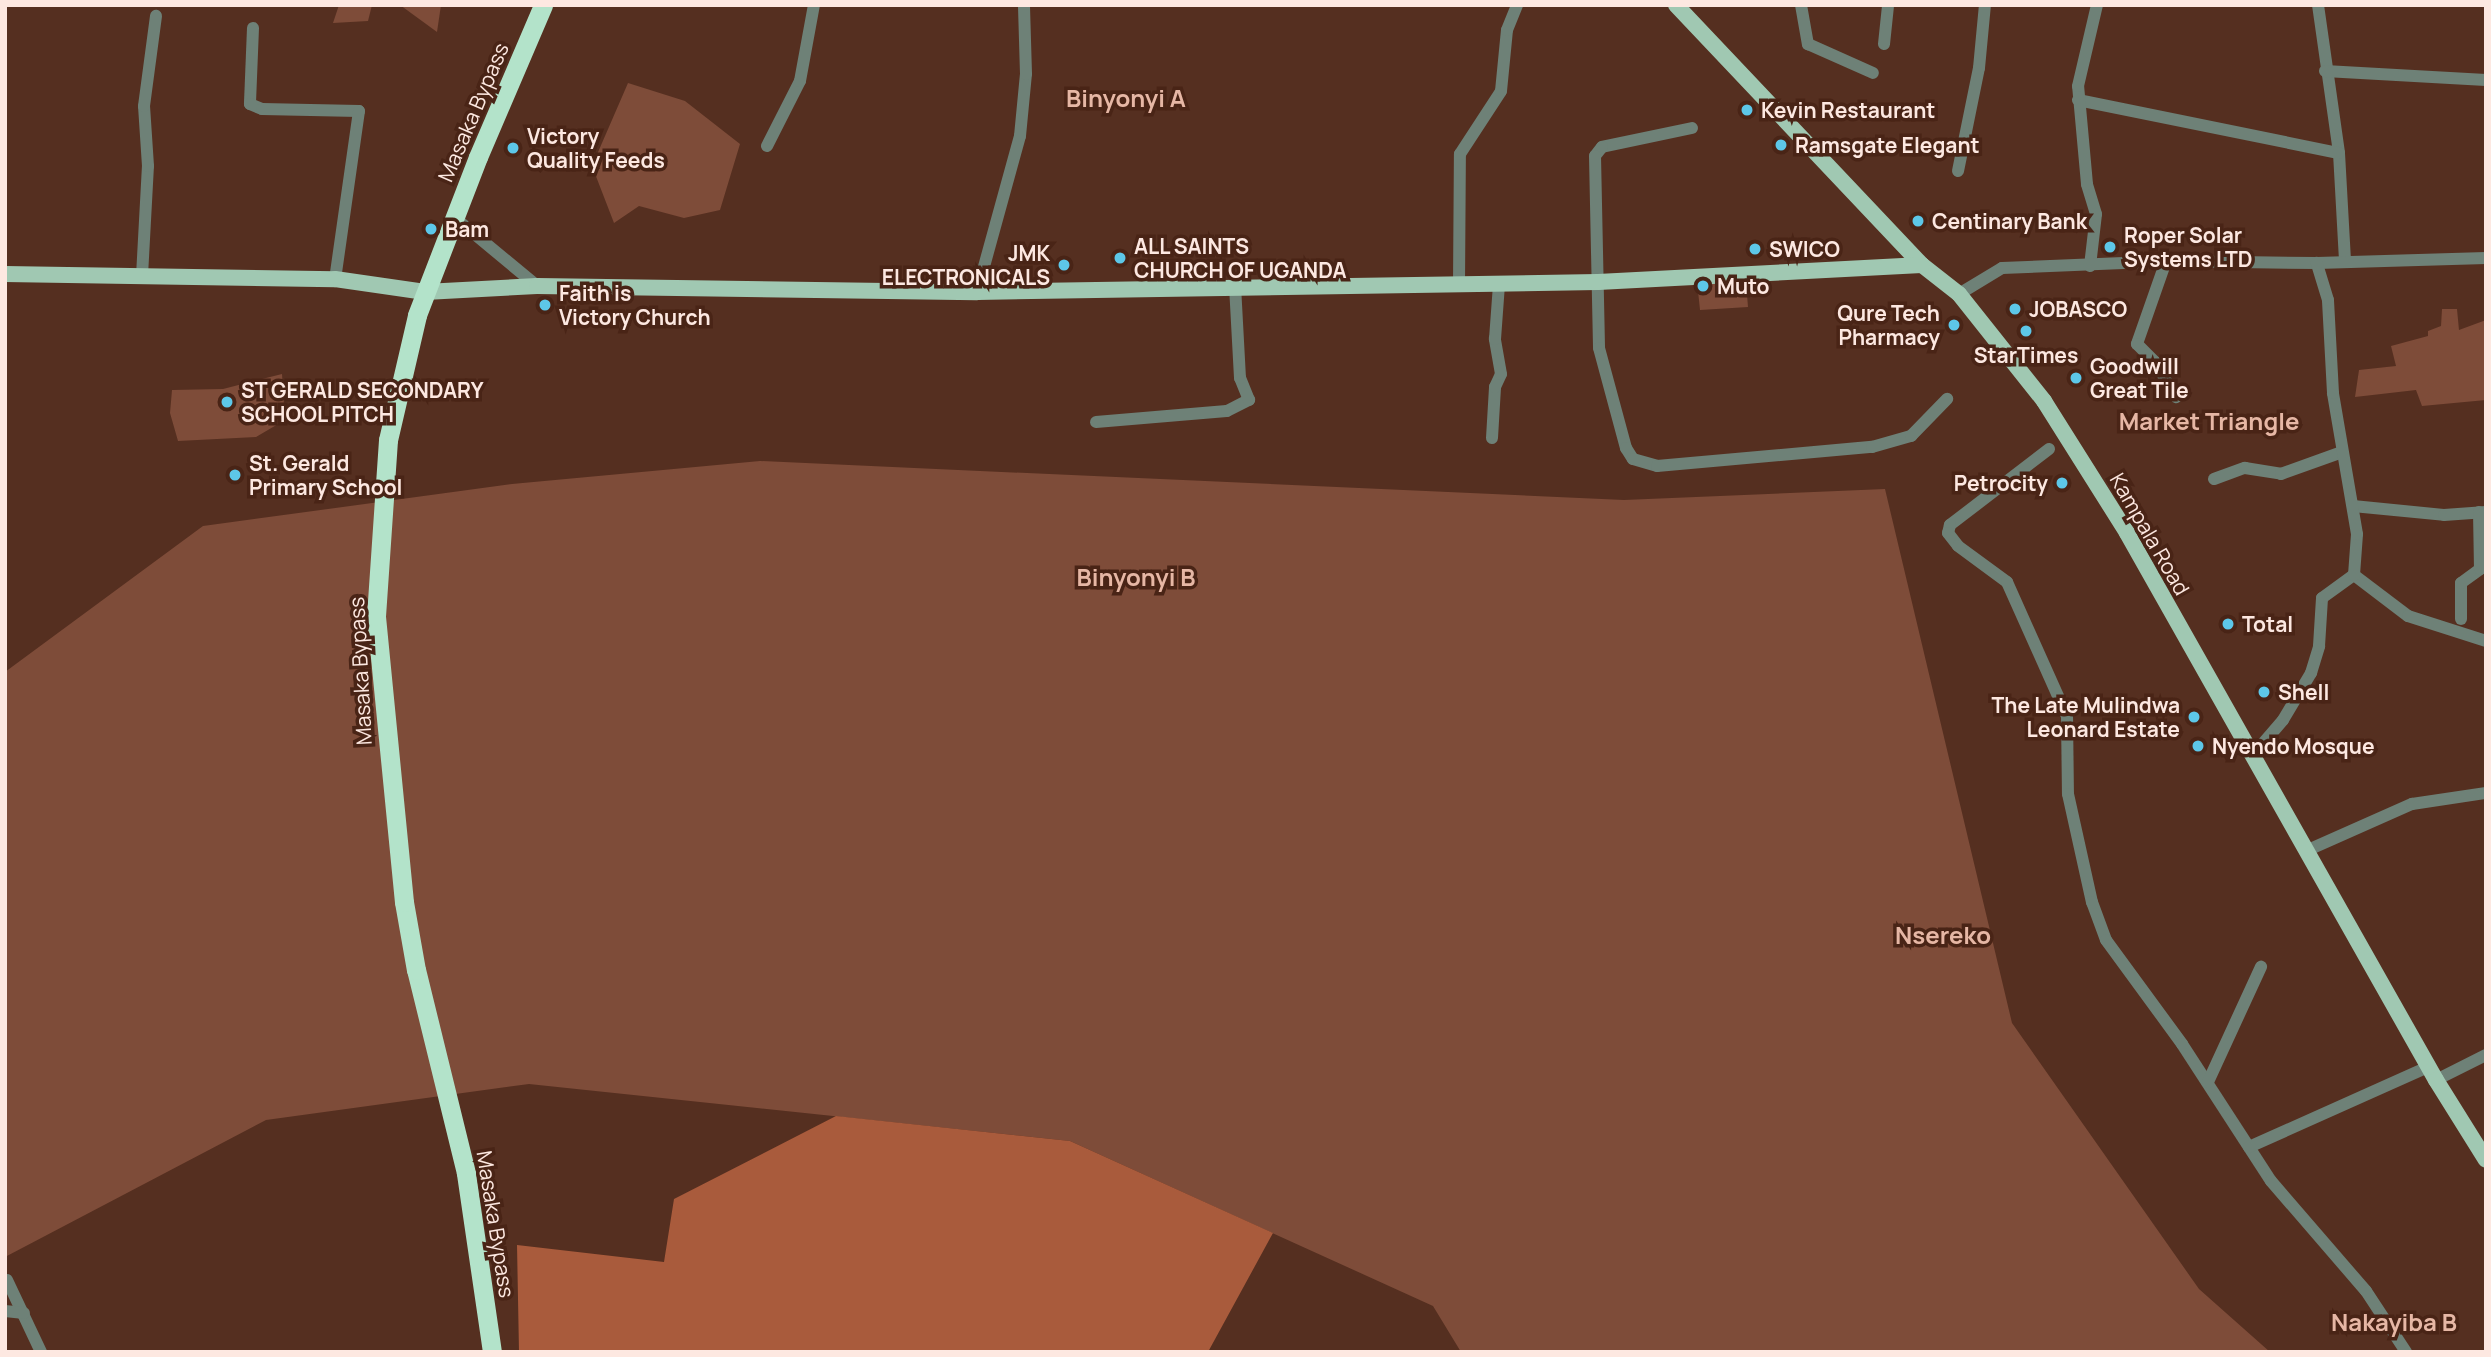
<!DOCTYPE html>
<style>
body{margin:0}
#map{position:relative;width:2491px;height:1357px;overflow:hidden;background:#552f20;font-family:Manrope,sans-serif}
div>[style]{position:absolute}
.green>*{inset:0;background:#7e4c39}
.forest>*{inset:0;background:#a95b3c}
.minor>*{height:12px;margin:-6px;padding:0 6px;transform-origin:6px;border-radius:6px;background:#6e8177}
.major>*{height:16px;margin:-8px;padding:0 8px;transform-origin:8px;border-radius:8px;background:#a0c8b2}
.highway>*{height:19px;margin:-9.5px;padding:0 9.5px;transform-origin:9.5px;border-radius:9.5px;background:#b3e3ca}
.dots>*{width:19px;height:19px;translate:-50% -50%;box-sizing:border-box;border:4px solid #492416;border-radius:50%}
span{translate:-50% -50%;white-space:nowrap;text-align:center;line-height:1.15;-webkit-text-stroke:7px #492416;paint-order:stroke}
.poi-label{font-size:21px;color:#fde8e1;font-weight:700}
.left{translate:0 -50%;text-align:left}
.right{translate:-100% -50%;text-align:right}
.street-label{font-size:21px;color:#fde8e1}
.quarter-label{font-size:24px;color:#e6b7a5;font-weight:700}
.frame{position:absolute;inset:0;border:7px solid #fde8e1;pointer-events:none}
</style>
<div id="map">
<div class="green">
<div style="clip-path:polygon(339px 5px,372px 5px,368px 21px,333px 23px)"></div>
<div style="clip-path:polygon(400px 5px,441px 5px,437px 32px)"></div>
<div style="clip-path:polygon(628px 83px,685px 101px,740px 144px,720px 210px,684px 218px,639px 206px,614px 223px,592px 166px)"></div>
<div style="clip-path:polygon(1746px 282px,1748px 307px,1700px 310px,1698px 291px,1709px 290px,1709px 284px)"></div>
<div style="clip-path:polygon(2442px 309px,2457px 309px,2459px 330px,2486px 320px,2486px 400px,2422px 406px,2416px 390px,2355px 397px,2359px 370px,2396px 366px,2391px 346px,2428px 336px,2428px 331px,2441px 326px)"></div>
<div style="clip-path:polygon(282px 374px,285px 420px,256px 437px,178px 441px,170px 413px,172px 390px,223px 389px)"></div>
<div style="clip-path:polygon(760px 461px,1624px 500px,1885px 489px,2012px 1023px,2199px 1289px,2270px 1352px,1461px 1352px,1433px 1306px,1070px 1141px,529px 1084px,266px 1120px,5px 1257px,5px 672px,203px 526px,512px 484px)"></div>
</div>
<div class="forest">
<div style="clip-path:polygon(836px 1116px,1070px 1141px,1273px 1233px,1208px 1352px,519px 1352px,517px 1245px,664px 1262px,674px 1199px)"></div>
</div>
<div class="minor">
<div style="left:1801px;top:5px;width:40px;rotate:80deg"></div>
<div style="left:1808px;top:44px;width:71px;rotate:24deg"></div>
<div style="left:2318px;top:5px;width:149px;rotate:81.9deg"></div>
<div style="left:2339px;top:153px;width:109px;rotate:86.8deg"></div>
<div style="left:253px;top:28px;width:76px;rotate:92.3deg"></div>
<div style="left:250px;top:104px;width:13px;rotate:23deg"></div>
<div style="left:262px;top:109px;width:97px;rotate:1.2deg"></div>
<div style="left:359px;top:111px;width:170px;rotate:98.1deg"></div>
<div style="left:1884px;top:44px;width:39px;rotate:-84deg"></div>
<div style="left:2325px;top:71px;width:161px;rotate:3.2deg"></div>
<div style="left:2078px;top:100px;width:266px;rotate:11.5deg"></div>
<div style="left:1692px;top:128px;width:92px;rotate:168.1deg"></div>
<div style="left:1602px;top:147px;width:11px;rotate:128deg"></div>
<div style="left:1595px;top:156px;width:192px;rotate:88.8deg"></div>
<div style="left:1599px;top:348px;width:104px;rotate:74.9deg"></div>
<div style="left:1626px;top:448px;width:13px;rotate:58deg"></div>
<div style="left:1633px;top:459px;width:25px;rotate:16deg"></div>
<div style="left:1657px;top:466px;width:216px;rotate:-5.1deg"></div>
<div style="left:1872px;top:447px;width:41px;rotate:-15.8deg"></div>
<div style="left:1911px;top:436px;width:52px;rotate:-45.8deg"></div>
<div style="left:767px;top:146px;width:73px;rotate:-63.1deg"></div>
<div style="left:800px;top:81px;width:77px;rotate:-79.6deg"></div>
<div style="left:1958px;top:171px;width:105px;rotate:-78.5deg"></div>
<div style="left:1979px;top:68px;width:63px;rotate:-84.6deg"></div>
<div style="left:454px;top:217px;width:108px;rotate:39.7deg"></div>
<div style="left:2166px;top:261px;width:88px;rotate:109.3deg"></div>
<div style="left:2137px;top:344px;width:25px;rotate:45deg"></div>
<div style="left:2155px;top:362px;width:41px;rotate:59deg"></div>
<div style="left:2090px;top:266px;width:52px;rotate:-83.4deg"></div>
<div style="left:2096px;top:214px;width:31px;rotate:-107deg"></div>
<div style="left:2087px;top:184px;width:98px;rotate:-95.2deg"></div>
<div style="left:2078px;top:86px;width:83px;rotate:-76.8deg"></div>
<div style="left:142px;top:276px;width:110px;rotate:-86.9deg"></div>
<div style="left:148px;top:166px;width:60px;rotate:-93.8deg"></div>
<div style="left:144px;top:106px;width:91px;rotate:-82.4deg"></div>
<div style="left:1459px;top:284px;width:130px;rotate:-89.6deg"></div>
<div style="left:1460px;top:154px;width:75px;rotate:-56.9deg"></div>
<div style="left:1501px;top:91px;width:61px;rotate:-84.4deg"></div>
<div style="left:1507px;top:30px;width:27px;rotate:-68deg"></div>
<div style="left:977px;top:292px;width:162px;rotate:-74.6deg"></div>
<div style="left:1020px;top:136px;width:62px;rotate:-84.5deg"></div>
<div style="left:1026px;top:74px;width:69px;rotate:-91.7deg"></div>
<div style="left:1959px;top:294px;width:50px;rotate:-31.2deg"></div>
<div style="left:2002px;top:268px;width:164px;rotate:-2.4deg"></div>
<div style="left:2166px;top:261px;width:151px;rotate:0.8deg"></div>
<div style="left:2317px;top:263px;width:169px;rotate:-1.7deg"></div>
<div style="left:1096px;top:422px;width:131px;rotate:-4.8deg"></div>
<div style="left:1227px;top:411px;width:25px;rotate:-27deg"></div>
<div style="left:1249px;top:400px;width:24px;rotate:-112deg"></div>
<div style="left:1240px;top:378px;width:93px;rotate:-93.1deg"></div>
<div style="left:1492px;top:438px;width:51px;rotate:-86.6deg"></div>
<div style="left:1495px;top:387px;width:14px;rotate:-65deg"></div>
<div style="left:1501px;top:374px;width:36px;rotate:-100deg"></div>
<div style="left:1495px;top:339px;width:55px;rotate:-85.8deg"></div>
<div style="left:2049px;top:449px;width:125px;rotate:142.5deg"></div>
<div style="left:1950px;top:525px;width:8px;rotate:104deg"></div>
<div style="left:1948px;top:533px;width:16px;rotate:52deg"></div>
<div style="left:1958px;top:546px;width:61px;rotate:36.3deg"></div>
<div style="left:2007px;top:582px;width:147px;rotate:65.9deg"></div>
<div style="left:2067px;top:716px;width:78px;rotate:89.3deg"></div>
<div style="left:2068px;top:794px;width:111px;rotate:77.5deg"></div>
<div style="left:2092px;top:902px;width:40px;rotate:69.8deg"></div>
<div style="left:2106px;top:940px;width:129px;rotate:53.8deg"></div>
<div style="left:2182px;top:1044px;width:163px;rotate:57deg"></div>
<div style="left:2271px;top:1181px;width:145px;rotate:49.2deg"></div>
<div style="left:2366px;top:1291px;width:73px;rotate:56.7deg"></div>
<div style="left:2214px;top:479px;width:33px;rotate:-20deg"></div>
<div style="left:2245px;top:468px;width:36px;rotate:9deg"></div>
<div style="left:2281px;top:474px;width:65px;rotate:-19.8deg"></div>
<div style="left:2353px;top:506px;width:91px;rotate:5.6deg"></div>
<div style="left:2444px;top:515px;width:42px;rotate:-4.1deg"></div>
<div style="left:2354px;top:575px;width:68px;rotate:37.2deg"></div>
<div style="left:2408px;top:616px;width:82px;rotate:17.8deg"></div>
<div style="left:2461px;top:619px;width:36px;rotate:-90deg"></div>
<div style="left:2461px;top:583px;width:24px;rotate:-36deg"></div>
<div style="left:2480px;top:569px;width:57px;rotate:-91deg"></div>
<div style="left:2253px;top:755px;width:46px;rotate:-49.4deg"></div>
<div style="left:2283px;top:720px;width:55px;rotate:-59.2deg"></div>
<div style="left:2311px;top:673px;width:28px;rotate:-73deg"></div>
<div style="left:2319px;top:646px;width:48px;rotate:-86.4deg"></div>
<div style="left:2322px;top:598px;width:39px;rotate:-36deg"></div>
<div style="left:2354px;top:575px;width:41px;rotate:-85.8deg"></div>
<div style="left:2357px;top:534px;width:143px;rotate:-99.7deg"></div>
<div style="left:2333px;top:393px;width:93px;rotate:-93.1deg"></div>
<div style="left:2328px;top:300px;width:39px;rotate:-107deg"></div>
<div style="left:2308px;top:850px;width:114px;rotate:-23.9deg"></div>
<div style="left:2412px;top:804px;width:75px;rotate:-8.5deg"></div>
<div style="left:2436px;top:1080px;width:56px;rotate:-26.6deg"></div>
<div style="left:2208px;top:1082px;width:127px;rotate:-65.3deg"></div>
<div style="left:2249px;top:1147px;width:196px;rotate:-24.1deg"></div>
<div style="left:7px;top:1280px;width:80px;rotate:64.7deg"></div>
<div style="left:5px;top:1311px;width:19px;rotate:6deg"></div>
</div>
<div class="major">
<div style="left:1676px;top:5px;width:358px;rotate:46.6deg"></div>
<div style="left:1922px;top:265px;width:47px;rotate:38.1deg"></div>
<div style="left:1959px;top:294px;width:137px;rotate:51.5deg"></div>
<div style="left:2044px;top:401px;width:156px;rotate:57.8deg"></div>
<div style="left:2127px;top:533px;width:628px;rotate:60.54deg"></div>
<div style="left:2436px;top:1080px;width:94px;rotate:58deg"></div>
<div style="left:5px;top:274px;width:330px;rotate:0.9deg"></div>
<div style="left:335px;top:279px;width:91px;rotate:8.2deg"></div>
<div style="left:425px;top:292px;width:112px;rotate:-3.1deg"></div>
<div style="left:537px;top:286px;width:440px;rotate:0.8deg"></div>
<div style="left:977px;top:292px;width:621px;rotate:-0.92deg"></div>
<div style="left:1598px;top:282px;width:324px;rotate:-3deg"></div>
</div>
<div class="highway">
<div style="left:492px;top:1352px;width:181px;rotate:-98.3deg"></div>
<div style="left:466px;top:1173px;width:209px;rotate:-103.8deg"></div>
<div style="left:416px;top:970px;width:69px;rotate:-100deg"></div>
<div style="left:404px;top:902px;width:287px;rotate:-95.6deg"></div>
<div style="left:376px;top:616px;width:176px;rotate:-86.1deg"></div>
<div style="left:388px;top:440px;width:128px;rotate:-76.9deg"></div>
<div style="left:417px;top:315px;width:169px;rotate:-68.9deg"></div>
<div style="left:478px;top:157px;width:165px;rotate:-66.8deg"></div>
</div>
<div class="dots">
<div style="left:1747px;top:110px;background:#5dc7e8"></div>
<div style="left:1781px;top:145px;background:#5dc7e8"></div>
<div style="left:513px;top:148px;background:#5dc7e8"></div>
<div style="left:1918px;top:221px;background:#5dc7e8"></div>
<div style="left:431px;top:229px;background:#5dc7e8"></div>
<div style="left:2110px;top:247px;background:#5dc7e8"></div>
<div style="left:1755px;top:249px;background:#5dc7e8"></div>
<div style="left:1120px;top:258px;background:#5dc7e8"></div>
<div style="left:1064px;top:265px;background:#5dc7e8"></div>
<div style="left:1703px;top:286px;background:#5dc7e8"></div>
<div style="left:545px;top:305px;background:#5dc7e8"></div>
<div style="left:2015px;top:309px;background:#5dc7e8"></div>
<div style="left:1954px;top:325px;background:#5dc7e8"></div>
<div style="left:2026px;top:331px;background:#5dc7e8"></div>
<div style="left:2076px;top:378px;background:#5dc7e8"></div>
<div style="left:227px;top:402px;background:#5dc7e8"></div>
<div style="left:235px;top:475px;background:#5dc7e8"></div>
<div style="left:2062px;top:483px;background:#5dc7e8"></div>
<div style="left:2228px;top:624px;background:#5dc7e8"></div>
<div style="left:2264px;top:692px;background:#5dc7e8"></div>
<div style="left:2194px;top:717px;background:#5dc7e8"></div>
<div style="left:2198px;top:746px;background:#5dc7e8"></div>
</div>
<div class="poi-label">
<span class="left" style="left:1761px;top:110px">Kevin Restaurant</span>
<span class="left" style="left:527px;top:148px">Victory<br>Quality Feeds</span>
<span class="left" style="left:1795px;top:145px">Ramsgate Elegant</span>
<span class="left" style="left:1932px;top:221px">Centinary Bank</span>
<span class="left" style="left:445px;top:229px">Bam</span>
<span class="left" style="left:2124px;top:247px">Roper Solar<br>Systems LTD</span>
<span class="left" style="left:1134px;top:258px">ALL SAINTS<br>CHURCH OF UGANDA</span>
<span class="left" style="left:1769px;top:249px">SWICO</span>
<span class="right" style="left:1050px;top:265px">JMK<br>ELECTRONICALS</span>
<span class="left" style="left:1717px;top:286px">Muto</span>
<span class="left" style="left:559px;top:305px">Faith is<br>Victory Church</span>
<span class="left" style="left:2029px;top:309px">JOBASCO</span>
<span class="right" style="left:1940px;top:325px">Qure Tech<br>Pharmacy</span>
<span style="left:2026px;top:355px">StarTimes</span>
<span class="left" style="left:2090px;top:378px">Goodwill<br>Great Tile</span>
<span class="left" style="left:241px;top:402px">ST GERALD SECONDARY<br>SCHOOL PITCH</span>
<span class="left" style="left:249px;top:475px">St. Gerald<br>Primary School</span>
<span class="right" style="left:2048px;top:483px">Petrocity</span>
<span class="left" style="left:2242px;top:624px">Total</span>
<span class="left" style="left:2278px;top:692px">Shell</span>
<span class="right" style="left:2180px;top:717px">The Late Mulindwa<br>Leonard Estate</span>
<span class="left" style="left:2212px;top:746px">Nyendo Mosque</span>
</div>
<div class="street-label">
<span style="left:473px;top:112px;rotate:-67deg">Masaka Bypass</span>
<span style="left:2150px;top:534px;rotate:60deg">Kampala Road</span>
<span style="left:360px;top:671px;rotate:-93deg">Masaka Bypass</span>
<span style="left:496px;top:1224px;rotate:81deg">Masaka Bypass</span>
</div>
<div class="quarter-label">
<span style="left:1126px;top:98px">Binyonyi A</span>
<span style="left:2209px;top:421px">Market Triangle</span>
<span style="left:1136px;top:577px">Binyonyi B</span>
<span style="left:1943px;top:935px">Nsereko</span>
<span style="left:2394px;top:1322px">Nakayiba B</span>
</div>
<div class="frame"></div>
</div>
